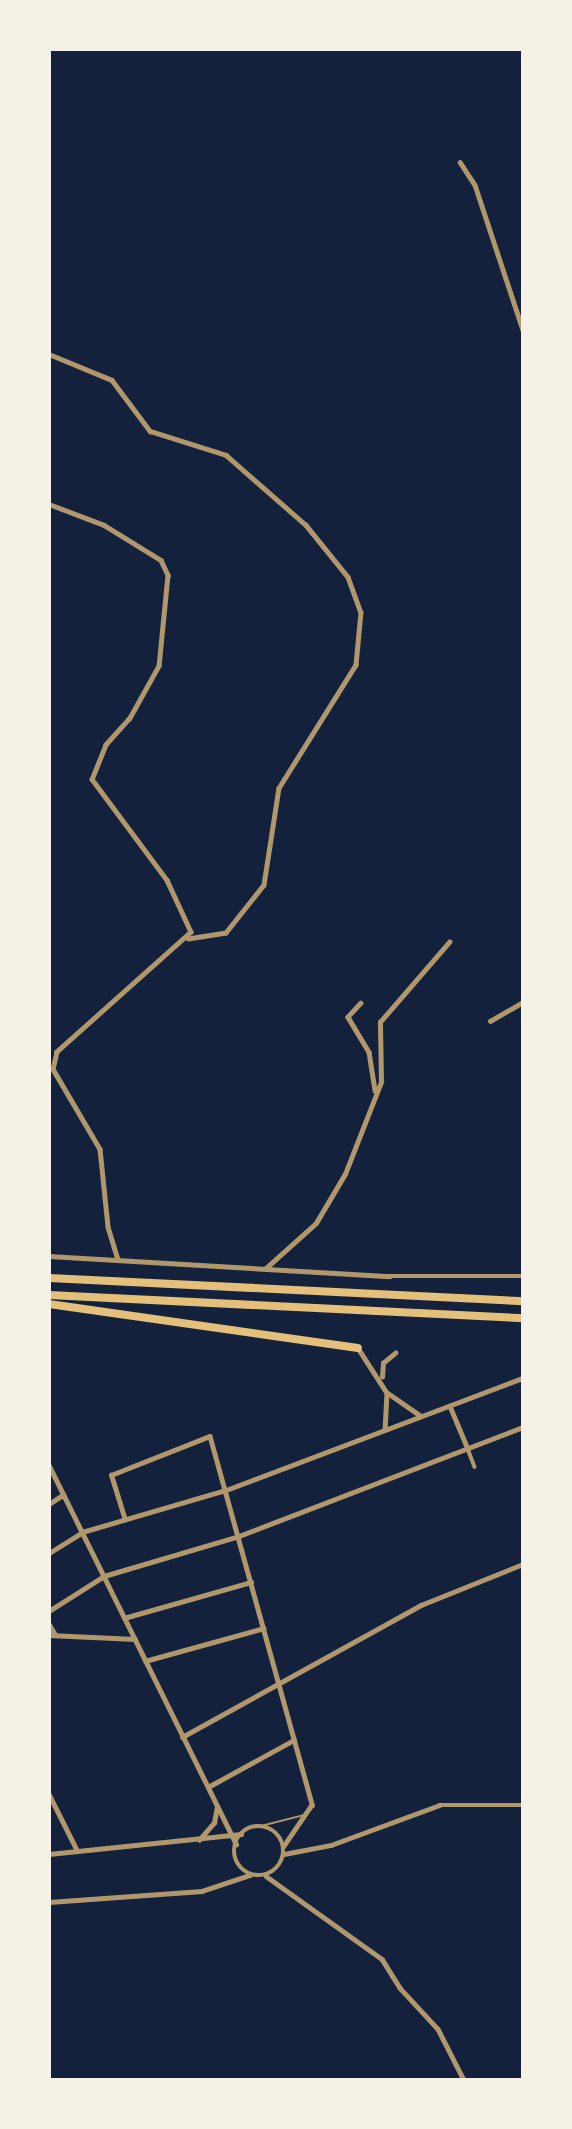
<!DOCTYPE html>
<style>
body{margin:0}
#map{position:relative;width:572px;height:2129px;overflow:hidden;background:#14213d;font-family:"Varela Round",sans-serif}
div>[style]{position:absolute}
.service>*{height:2px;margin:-1px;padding:0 1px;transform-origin:1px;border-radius:1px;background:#b1986c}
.pedestrian>*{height:3.5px;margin:-1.75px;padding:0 1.75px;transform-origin:1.75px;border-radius:1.75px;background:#b1986c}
.minor>*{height:4.5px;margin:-2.25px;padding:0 2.25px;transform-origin:2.25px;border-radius:2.25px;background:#b1986c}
.minor>.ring{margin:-2.25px;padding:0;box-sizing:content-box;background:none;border:4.5px solid #b1986c;border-radius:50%}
.tertiary>*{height:5px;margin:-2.5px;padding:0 2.5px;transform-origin:2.5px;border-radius:2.5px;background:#b1986c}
.motorway>*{height:8px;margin:-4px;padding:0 4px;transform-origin:4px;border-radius:4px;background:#e5c07b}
span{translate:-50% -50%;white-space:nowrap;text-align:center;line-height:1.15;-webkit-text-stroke:7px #f6f1e7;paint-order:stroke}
.frame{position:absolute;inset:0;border:51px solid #f6f1e7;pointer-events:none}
</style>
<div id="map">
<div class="service">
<div style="left:257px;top:1827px;width:49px;rotate:-14.3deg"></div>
</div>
<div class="pedestrian">
<div style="left:468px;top:1449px;width:19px;rotate:69deg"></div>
</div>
<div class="minor">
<div style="left:460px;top:162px;width:27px;rotate:57deg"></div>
<div style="left:475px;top:185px;width:153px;rotate:71.7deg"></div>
<div style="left:49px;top:354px;width:68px;rotate:22.4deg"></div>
<div style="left:112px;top:380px;width:64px;rotate:53.3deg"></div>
<div style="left:150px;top:431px;width:80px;rotate:17.5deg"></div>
<div style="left:226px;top:455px;width:106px;rotate:41.2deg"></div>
<div style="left:306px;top:525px;width:67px;rotate:51.1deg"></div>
<div style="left:348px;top:577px;width:37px;rotate:70deg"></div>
<div style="left:361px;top:612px;width:53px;rotate:95.4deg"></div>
<div style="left:356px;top:665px;width:145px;rotate:122deg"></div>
<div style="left:279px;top:788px;width:98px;rotate:98.8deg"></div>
<div style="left:264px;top:885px;width:61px;rotate:128.4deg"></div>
<div style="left:226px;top:933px;width:38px;rotate:171deg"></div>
<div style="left:49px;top:504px;width:59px;rotate:20.9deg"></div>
<div style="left:104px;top:525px;width:67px;rotate:31.6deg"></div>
<div style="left:161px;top:560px;width:17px;rotate:65deg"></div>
<div style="left:168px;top:575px;width:91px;rotate:95.6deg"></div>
<div style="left:159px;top:666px;width:60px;rotate:119.1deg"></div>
<div style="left:130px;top:718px;width:36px;rotate:132deg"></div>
<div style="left:106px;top:745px;width:37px;rotate:112deg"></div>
<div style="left:92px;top:779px;width:126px;rotate:53.4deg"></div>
<div style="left:167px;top:880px;width:57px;rotate:65.2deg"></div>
<div style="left:191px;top:932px;width:180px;rotate:138.2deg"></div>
<div style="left:57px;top:1052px;width:17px;rotate:103deg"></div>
<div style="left:53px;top:1069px;width:93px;rotate:59.6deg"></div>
<div style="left:100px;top:1149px;width:78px;rotate:84.1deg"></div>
<div style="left:108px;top:1227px;width:34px;rotate:73deg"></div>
<div style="left:361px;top:1003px;width:19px;rotate:133deg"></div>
<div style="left:348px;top:1017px;width:41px;rotate:59deg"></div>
<div style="left:369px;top:1052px;width:39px;rotate:81deg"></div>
<div style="left:490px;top:1021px;width:38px;rotate:-30deg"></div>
<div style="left:49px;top:1256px;width:341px;rotate:3.4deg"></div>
<div style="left:389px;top:1276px;width:134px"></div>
<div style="left:266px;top:1268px;width:67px;rotate:-42deg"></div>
<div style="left:316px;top:1223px;width:57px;rotate:-59.4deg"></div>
<div style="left:345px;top:1174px;width:99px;rotate:-68.6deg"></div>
<div style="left:381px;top:1082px;width:60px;rotate:-91deg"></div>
<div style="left:380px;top:1022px;width:106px;rotate:-49.2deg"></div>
<div style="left:358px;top:1348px;width:54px;rotate:57.2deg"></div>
<div style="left:387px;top:1393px;width:37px;rotate:93deg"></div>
<div style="left:382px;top:1377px;width:14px;rotate:-86deg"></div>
<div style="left:383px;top:1363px;width:16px;rotate:-40deg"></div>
<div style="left:388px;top:1393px;width:40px;rotate:34.9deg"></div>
<div style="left:450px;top:1406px;width:47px;rotate:67.3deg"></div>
<div style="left:49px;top:1465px;width:423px;rotate:63.7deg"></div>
<div style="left:49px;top:1504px;width:17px;rotate:-33deg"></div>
<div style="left:125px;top:1520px;width:47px;rotate:-107.3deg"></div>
<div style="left:111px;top:1475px;width:106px;rotate:-21.5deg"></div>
<div style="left:210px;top:1436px;width:383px;rotate:74.5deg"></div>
<div style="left:312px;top:1805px;width:50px;rotate:124.3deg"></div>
<div style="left:49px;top:1611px;width:65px;rotate:-32.5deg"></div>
<div style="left:104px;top:1576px;width:141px;rotate:-16.5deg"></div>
<div style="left:239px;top:1536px;width:304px;rotate:-21deg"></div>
<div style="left:124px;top:1618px;width:132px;rotate:-15.8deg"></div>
<div style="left:49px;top:1624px;width:12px;rotate:59deg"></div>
<div style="left:49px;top:1635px;width:86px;rotate:2.7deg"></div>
<div style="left:145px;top:1661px;width:123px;rotate:-15.5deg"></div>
<div style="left:182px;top:1737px;width:273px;rotate:-28.9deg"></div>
<div style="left:421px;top:1605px;width:110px;rotate:-21.9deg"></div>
<div style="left:208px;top:1787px;width:98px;rotate:-28.7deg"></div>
<div style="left:49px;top:1794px;width:63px;rotate:63.4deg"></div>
<div class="ring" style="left:234px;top:1826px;width:45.5px;height:45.5px"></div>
<div style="left:199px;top:1840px;width:23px;rotate:-49deg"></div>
<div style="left:214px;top:1823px;width:17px;rotate:-80deg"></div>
<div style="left:49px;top:1854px;width:193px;rotate:-5.9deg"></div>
<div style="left:284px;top:1854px;width:48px;rotate:-10.8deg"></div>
<div style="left:331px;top:1845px;width:116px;rotate:-20.2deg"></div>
<div style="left:440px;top:1805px;width:83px"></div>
<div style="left:266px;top:1876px;width:143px;rotate:35.6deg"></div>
<div style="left:382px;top:1959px;width:34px;rotate:58deg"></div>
<div style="left:400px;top:1988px;width:56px;rotate:47.2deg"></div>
<div style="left:438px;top:2029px;width:57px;rotate:63deg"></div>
<div style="left:49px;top:1902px;width:153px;rotate:-4.1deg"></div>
<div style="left:202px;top:1891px;width:51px;rotate:-18.4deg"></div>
</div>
<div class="tertiary">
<div style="left:49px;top:1553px;width:39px;rotate:-32deg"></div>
<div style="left:82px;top:1532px;width:150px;rotate:-16.3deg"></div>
<div style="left:226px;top:1490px;width:317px;rotate:-20.7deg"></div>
</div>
<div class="motorway">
<div style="left:49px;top:1278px;width:475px;rotate:2.8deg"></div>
<div style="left:49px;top:1295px;width:475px;rotate:2.8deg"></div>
<div style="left:49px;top:1304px;width:312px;rotate:8.1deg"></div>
</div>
<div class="frame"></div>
</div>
